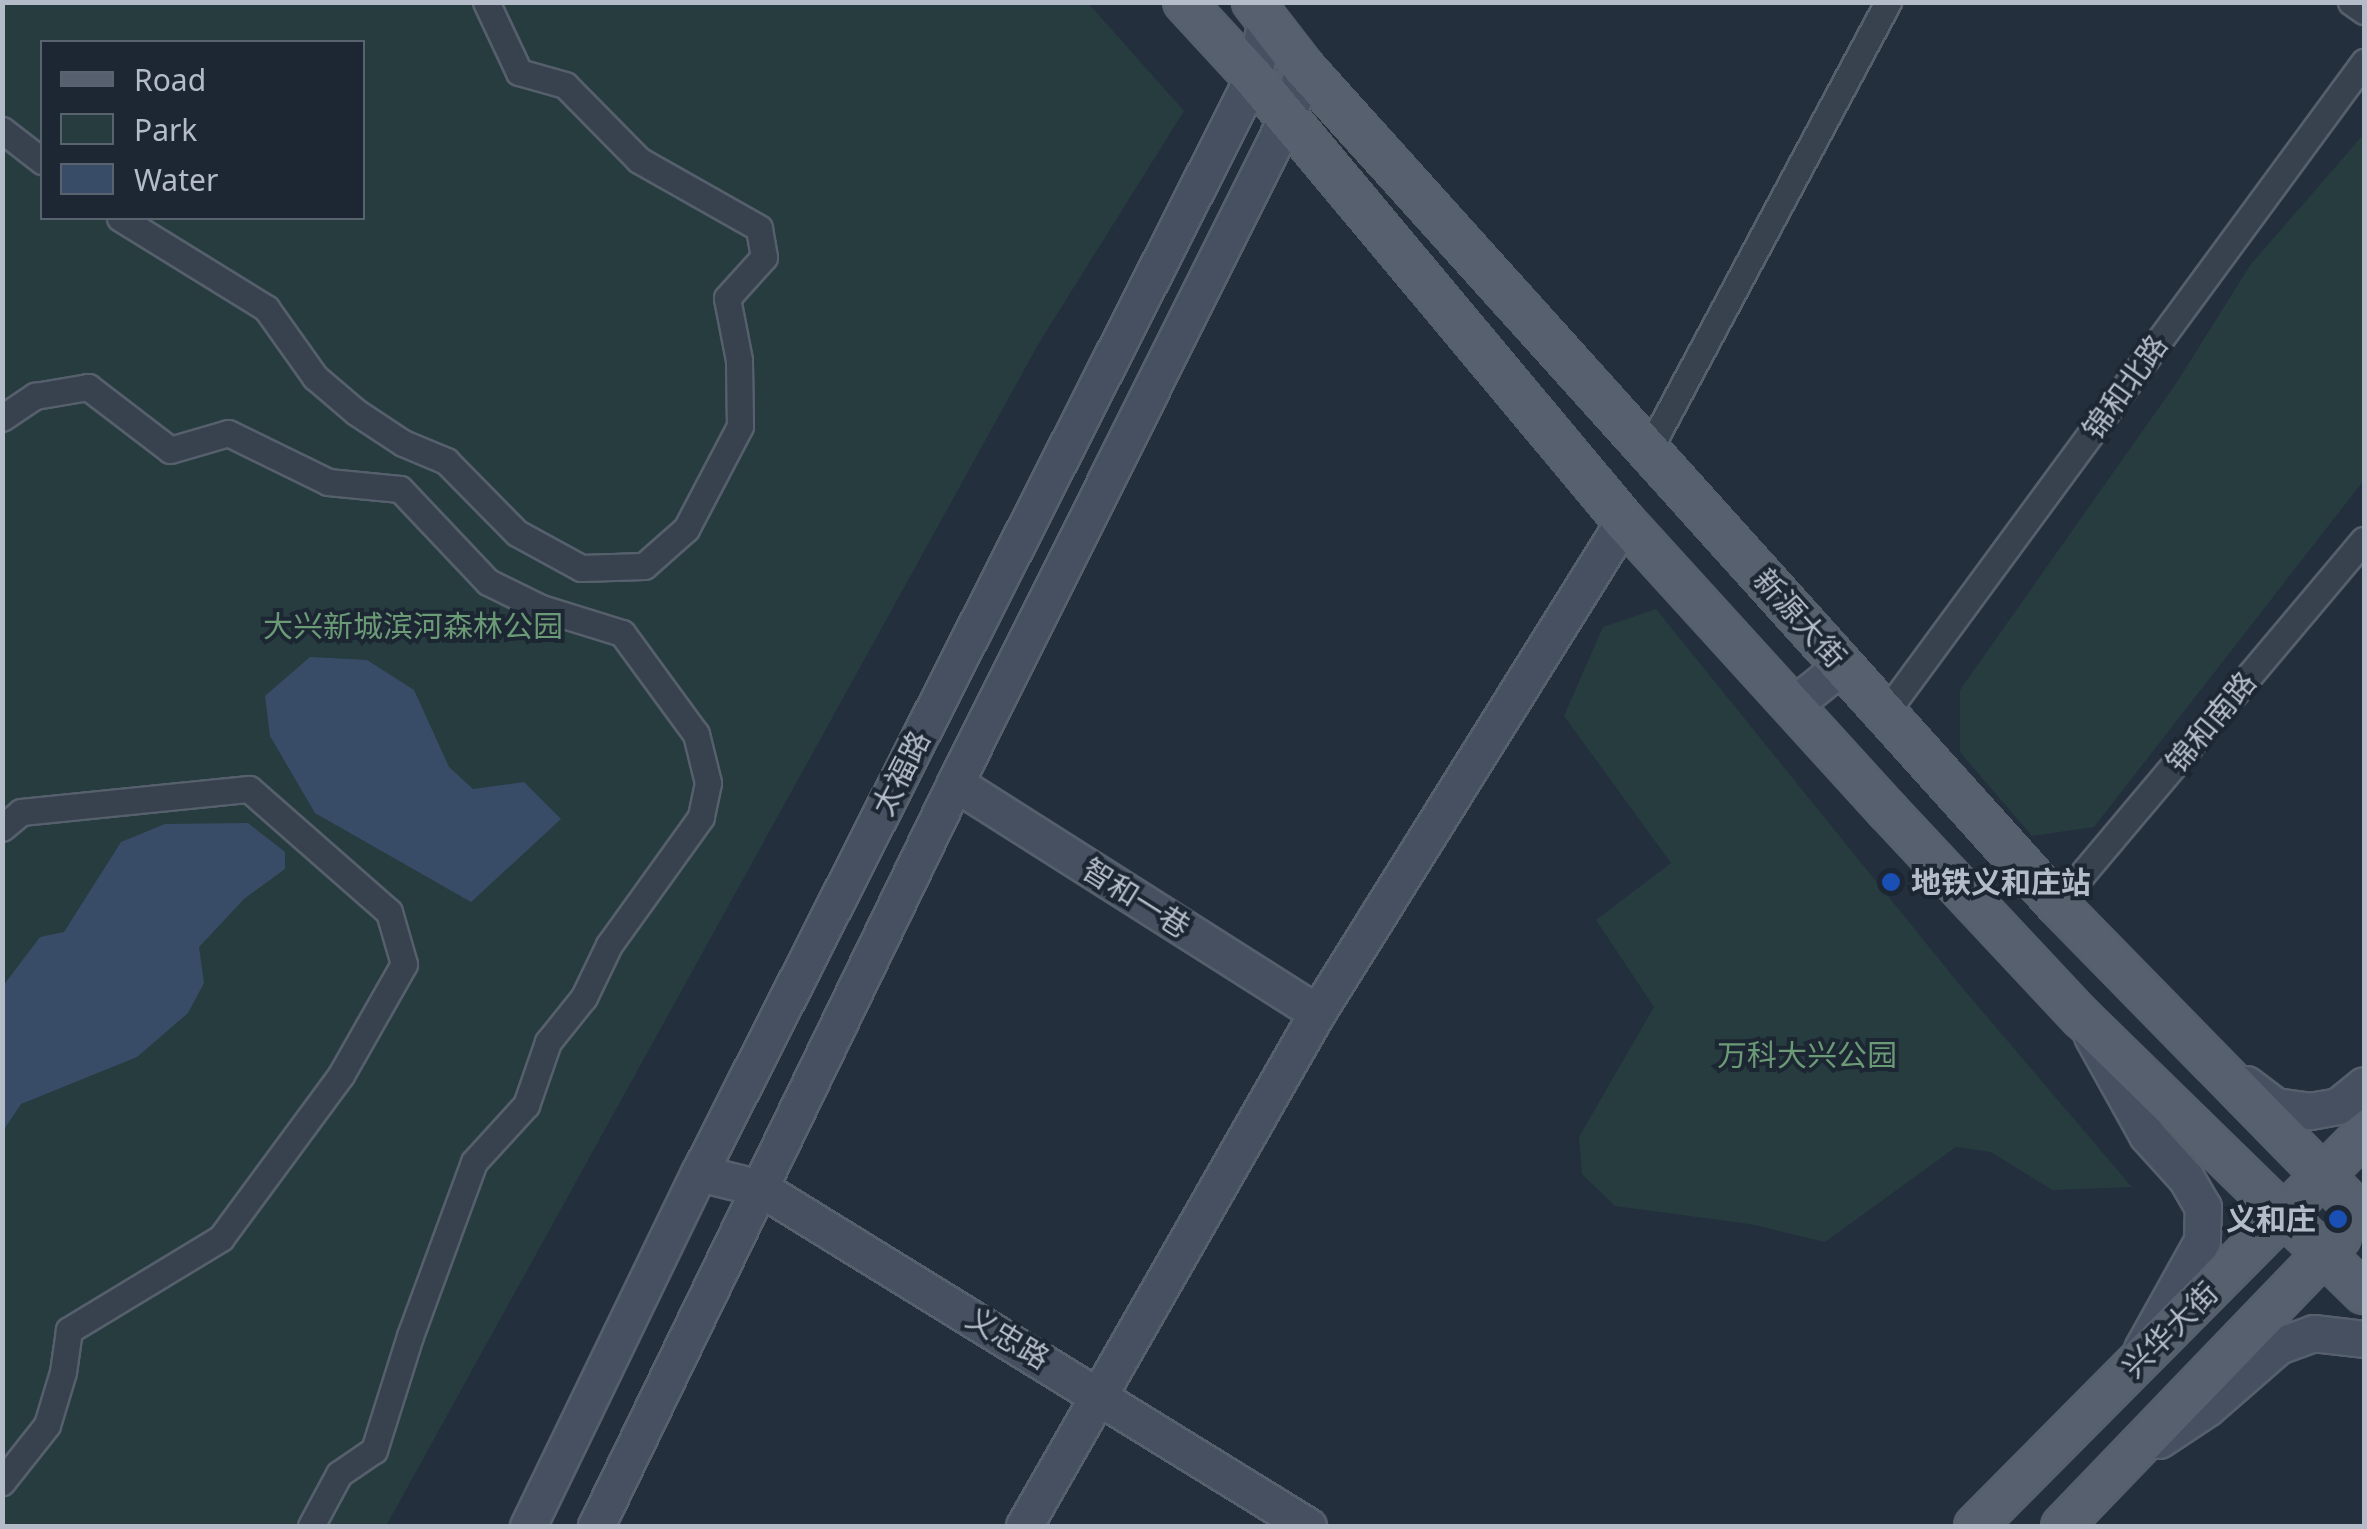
<!DOCTYPE html>
<meta charset="utf-8">
<style>
body{margin:0}
#map{position:relative;width:2367px;height:1529px;overflow:hidden;background:#242f3e;font-family:"Noto Sans","Noto Sans SC",sans-serif}
div>[style]{position:absolute}
.green>*{inset:0;background:#263c3f}
.water>*{inset:0;background:#394c67}
.roads{filter:drop-shadow(2px 0 #565f6c) drop-shadow(-2px 0 #565f6c) drop-shadow(0 2px #565f6c) drop-shadow(0 -2px #565f6c)}
.street>*{height:25px;margin:-12.5px;padding:0 12.5px;transform-origin:12.5px;border-radius:12.5px;background:#38414e}
.secondary>*{height:35px;margin:-17.5px;padding:0 17.5px;transform-origin:17.5px;border-radius:17.5px;background:#465061}
.primary>*{height:40px;margin:-20px;padding:0 20px;transform-origin:20px;border-radius:20px;background:#56606e}
.dots>*{width:28px;height:28px;translate:-50% -50%;box-sizing:border-box;border:5px solid #1d2633;border-radius:50%}
span{translate:-50% -50%;white-space:nowrap;text-align:center;line-height:1.15;-webkit-text-stroke:8px #1d2633;paint-order:stroke}
.street-label{font-size:30px;color:#b4bcc9}
.park-label{font-size:30px;color:#6b9a76}
.poi-label{font-size:30px;color:#b4bcc9;font-weight:700}
.left{translate:0 -50%;text-align:left}
.right{translate:-100% -50%;text-align:right}
.frame{position:absolute;inset:0;border:5px solid #b4bcc9;pointer-events:none}
.legend{position:absolute;left:40px;top:40px;width:325px;height:180px;box-sizing:border-box;background:#1d2633;border:2px solid #59626f;margin:0;padding:12px 18px;list-style:none;font-size:30px;color:#b4bcc9}
.legend li{display:flex;align-items:center;gap:20px;height:50px}
.legend b{width:50px;border:2px solid #59626f}
</style>
<div id="map">
<div class="green">
<div style="clip-path:polygon(evenodd,3px 3px,1088px 3px,1184px 111px,1039px 343px,386px 1526px,3px 1526px,3px 3px,42px 42px,362px 42px,362px 218px,42px 218px,42px 42px)"></div>
<div style="clip-path:polygon(2364px 134px,2364px 480px,2094px 827px,2032px 836px,1960px 752px,1960px 690px,2177px 382px,2251px 264px)"></div>
<div style="clip-path:polygon(1656px 609px,1959px 984px,2132px 1187px,2052px 1190px,1991px 1152px,1956px 1147px,1825px 1242px,1750px 1224px,1615px 1206px,1582px 1174px,1579px 1137px,1654px 1007px,1596px 920px,1671px 863px,1564px 716px,1603px 627px)"></div>
</div>
<div class="water">
<div style="clip-path:polygon(310px 657px,367px 660px,414px 690px,449px 767px,473px 789px,524px 782px,561px 819px,471px 902px,315px 813px,270px 736px,265px 696px)"></div>
<div style="clip-path:polygon(248px 823px,285px 852px,285px 869px,245px 898px,199px 947px,204px 983px,188px 1013px,137px 1057px,21px 1104px,3px 1131px,3px 986px,40px 937px,64px 932px,121px 842px,165px 824px)"></div>
</div>
<div class="roads">
<div class="street">
<div style="left:2351px;top:2px;width:16px;rotate:35deg"></div>
<div style="left:2px;top:130px;width:51px;rotate:37.8deg"></div>
<div style="left:120px;top:218px;width:172px;rotate:31.7deg"></div>
<div style="left:266px;top:308px;width:85px;rotate:54.6deg"></div>
<div style="left:315px;top:377px;width:54px;rotate:40.5deg"></div>
<div style="left:356px;top:412px;width:56px;rotate:33.4deg"></div>
<div style="left:403px;top:443px;width:47px;rotate:22.7deg"></div>
<div style="left:446px;top:461px;width:101px;rotate:45.4deg"></div>
<div style="left:517px;top:533px;width:73px;rotate:28.7deg"></div>
<div style="left:581px;top:568px;width:63px;rotate:-1.8deg"></div>
<div style="left:644px;top:566px;width:56px;rotate:-41.4deg"></div>
<div style="left:686px;top:529px;width:116px;rotate:-62.3deg"></div>
<div style="left:740px;top:426px;width:66px;rotate:-90.9deg"></div>
<div style="left:739px;top:360px;width:63px;rotate:-101deg"></div>
<div style="left:727px;top:298px;width:55px;rotate:-47.9deg"></div>
<div style="left:764px;top:257px;width:29px;rotate:-100deg"></div>
<div style="left:759px;top:228px;width:138px;rotate:-150.5deg"></div>
<div style="left:639px;top:160px;width:105px;rotate:-134.6deg"></div>
<div style="left:565px;top:85px;width:48px;rotate:-164.2deg"></div>
<div style="left:519px;top:72px;width:77px;rotate:-115.2deg"></div>
<div style="left:2px;top:418px;width:40px;rotate:-34deg"></div>
<div style="left:35px;top:396px;width:54px;rotate:-9.6deg"></div>
<div style="left:88px;top:387px;width:103px;rotate:37.5deg"></div>
<div style="left:170px;top:450px;width:60px;rotate:-16.3deg"></div>
<div style="left:228px;top:433px;width:111px;rotate:26.1deg"></div>
<div style="left:328px;top:482px;width:72px;rotate:5.6deg"></div>
<div style="left:400px;top:489px;width:128px;rotate:46.6deg"></div>
<div style="left:488px;top:582px;width:59px;rotate:26.1deg"></div>
<div style="left:541px;top:608px;width:85px;rotate:17.2deg"></div>
<div style="left:622px;top:633px;width:125px;rotate:53.8deg"></div>
<div style="left:696px;top:734px;width:50px;rotate:76.2deg"></div>
<div style="left:708px;top:783px;width:35px;rotate:102deg"></div>
<div style="left:701px;top:817px;width:158px;rotate:125.7deg"></div>
<div style="left:609px;top:945px;width:58px;rotate:115.7deg"></div>
<div style="left:584px;top:997px;width:58px;rotate:128.7deg"></div>
<div style="left:548px;top:1042px;width:67px;rotate:109.2deg"></div>
<div style="left:526px;top:1105px;width:77px;rotate:132.4deg"></div>
<div style="left:474px;top:1162px;width:185px;rotate:110.2deg"></div>
<div style="left:410px;top:1336px;width:120px;rotate:107.5deg"></div>
<div style="left:374px;top:1450px;width:42px;rotate:145.6deg"></div>
<div style="left:339px;top:1474px;width:59px;rotate:118.3deg"></div>
<div style="left:1648px;top:451px;width:509px;rotate:-61.87deg"></div>
<div style="left:1886px;top:712px;width:807px;rotate:-53.67deg"></div>
<div style="left:2px;top:828px;width:25px;rotate:-40deg"></div>
<div style="left:21px;top:812px;width:229px;rotate:-5.8deg"></div>
<div style="left:249px;top:789px;width:186px;rotate:41.3deg"></div>
<div style="left:389px;top:912px;width:54px;rotate:73.9deg"></div>
<div style="left:404px;top:964px;width:128px;rotate:119.6deg"></div>
<div style="left:341px;top:1075px;width:202px;rotate:126.4deg"></div>
<div style="left:221px;top:1238px;width:178px;rotate:148.8deg"></div>
<div style="left:69px;top:1330px;width:42px;rotate:98.1deg"></div>
<div style="left:63px;top:1372px;width:55px;rotate:106.8deg"></div>
<div style="left:47px;top:1425px;width:73px;rotate:128.3deg"></div>
<div style="left:2057px;top:904px;width:476px;rotate:-49.9deg"></div>
</div>
<div class="secondary">
<div style="left:1792px;top:706px;width:65px;rotate:-38.8deg"></div>
<div style="left:955px;top:783px;width:429px;rotate:32.4deg"></div>
<div style="left:2092px;top:1036px;width:113px;rotate:60.9deg"></div>
<div style="left:2147px;top:1135px;width:58px;rotate:47.8deg"></div>
<div style="left:2186px;top:1178px;width:34px;rotate:60deg"></div>
<div style="left:2203px;top:1207px;width:34px;rotate:92deg"></div>
<div style="left:2202px;top:1241px;width:124px;rotate:119.1deg"></div>
<div style="left:2246px;top:1084px;width:36px;rotate:37deg"></div>
<div style="left:2275px;top:1106px;width:35px;rotate:8deg"></div>
<div style="left:2310px;top:1111px;width:28px;rotate:-10deg"></div>
<div style="left:2338px;top:1106px;width:33px;rotate:-39deg"></div>
<div style="left:699px;top:1173px;width:63px;rotate:13.8deg"></div>
<div style="left:760px;top:1188px;width:644px;rotate:31.67deg"></div>
<div style="left:2159px;top:1440px;width:58px;rotate:-33.7deg"></div>
<div style="left:2207px;top:1408px;width:94px;rotate:-41.1deg"></div>
<div style="left:2278px;top:1346px;width:37px;rotate:-20deg"></div>
<div style="left:2313px;top:1333px;width:51px;rotate:6.7deg"></div>
<div style="left:528px;top:1526px;width:392px;rotate:-64.2deg"></div>
<div style="left:699px;top:1173px;width:1228px;rotate:-63.18deg"></div>
<div style="left:1253px;top:77px;width:62px;rotate:-76.9deg"></div>
<div style="left:596px;top:1526px;width:825px;rotate:-64.21deg"></div>
<div style="left:955px;top:783px;width:742px;rotate:-63.5deg"></div>
<div style="left:1286px;top:119px;width:54px;rotate:-70.6deg"></div>
<div style="left:1024px;top:1526px;width:591px;rotate:-60.27deg"></div>
<div style="left:1317px;top:1013px;width:580px;rotate:-58.04deg"></div>
</div>
<div class="primary">
<div style="left:1184px;top:2px;width:102px;rotate:47.4deg"></div>
<div style="left:1253px;top:77px;width:579px;rotate:50.12deg"></div>
<div style="left:1624px;top:521px;width:391px;rotate:47.7deg"></div>
<div style="left:1887px;top:810px;width:284px;rotate:46.9deg"></div>
<div style="left:2081px;top:1017px;width:395px;rotate:44.3deg"></div>
<div style="left:1253px;top:2px;width:83px;rotate:52.3deg"></div>
<div style="left:1304px;top:68px;width:1125px;rotate:47.99deg"></div>
<div style="left:2057px;top:904px;width:438px;rotate:45.6deg"></div>
<div style="left:1975px;top:1526px;width:552px;rotate:-45.22deg"></div>
<div style="left:2062px;top:1526px;width:401px;rotate:-46.1deg"></div>
</div>
</div>
<div class="dots">
<div style="left:1891px;top:882px;background:#1a4fb4"></div>
<div style="left:2338px;top:1219px;background:#1a4fb4"></div>
</div>
<div class="street-label">
<span style="left:2125px;top:387px;rotate:-54deg">锦和北路</span>
<span style="left:1800px;top:618px;rotate:48deg">新源大街</span>
<span style="left:2211px;top:722px;rotate:-50deg">锦和南路</span>
<span style="left:901px;top:773px;rotate:-63deg">太福路</span>
<span style="left:1136px;top:898px;rotate:32deg">智和一巷</span>
<span style="left:2170px;top:1330px;rotate:-45deg">兴华大街</span>
<span style="left:1008px;top:1338px;rotate:31deg">义忠路</span>
</div>
<div class="park-label">
<span style="left:413px;top:626px">大兴新城滨河森林公园</span>
<span style="left:1807px;top:1055px">万科大兴公园</span>
</div>
<div class="poi-label">
<span class="left" style="left:1911px;top:882px">地铁义和庄站</span>
<span class="right" style="left:2316px;top:1219px">义和庄</span>
</div>
<div class="frame"></div>
<ul class="legend">
<li><b style="height:12px;background:#56606e"></b>Road</li>
<li><b style="height:28px;background:#263c3f"></b>Park</li>
<li><b style="height:28px;background:#394c67"></b>Water</li>
</ul>
</div>
